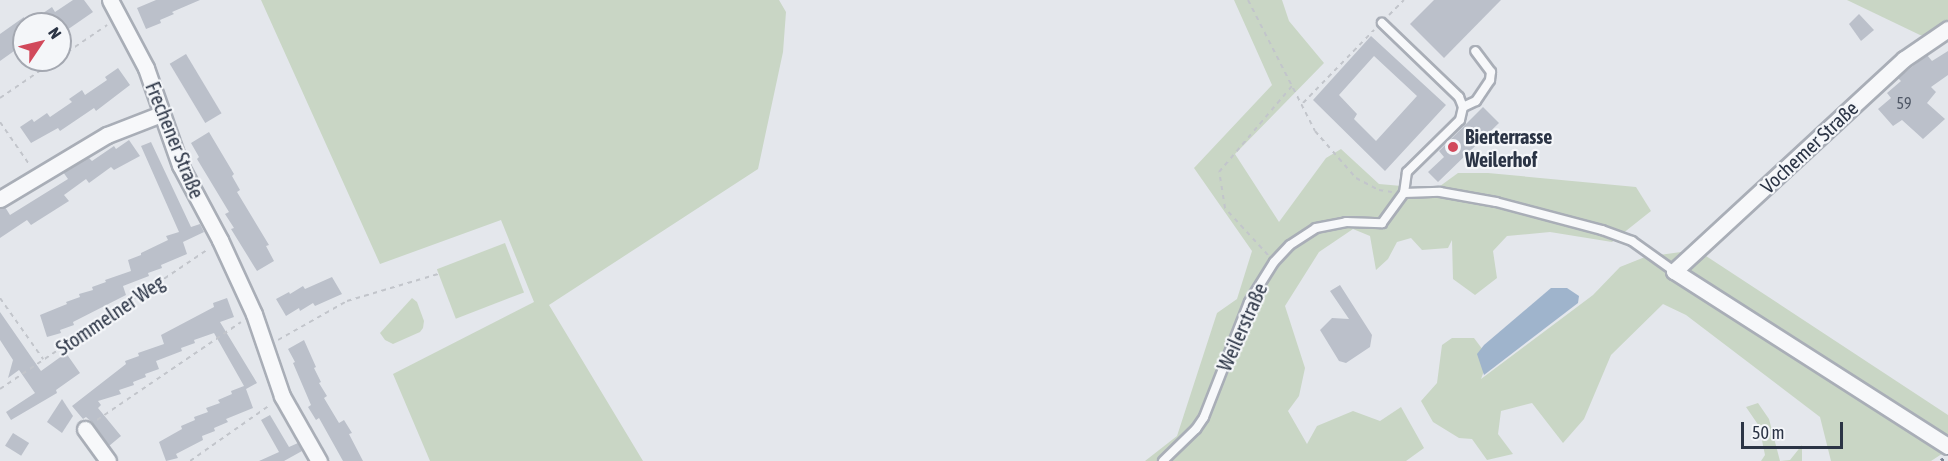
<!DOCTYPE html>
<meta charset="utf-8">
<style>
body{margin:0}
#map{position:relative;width:1948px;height:461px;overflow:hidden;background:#e4e7ec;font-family:"Asap Condensed",sans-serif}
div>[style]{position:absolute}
.green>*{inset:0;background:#c9d6c5;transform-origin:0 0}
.water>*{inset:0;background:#9fb4cc}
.building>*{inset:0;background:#bbc0ca;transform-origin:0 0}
.path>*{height:2px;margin-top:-1px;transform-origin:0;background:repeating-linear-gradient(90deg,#c2c5cb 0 4.5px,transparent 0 9px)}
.roads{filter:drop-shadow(2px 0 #a9aeb7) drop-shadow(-2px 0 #a9aeb7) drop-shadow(0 2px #a9aeb7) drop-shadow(0 -2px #a9aeb7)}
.lane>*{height:8px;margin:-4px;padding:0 4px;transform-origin:4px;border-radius:4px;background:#f7f8fa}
.street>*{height:15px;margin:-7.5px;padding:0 7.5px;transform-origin:7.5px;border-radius:7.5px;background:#f7f8fa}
.rail>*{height:4px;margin-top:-2px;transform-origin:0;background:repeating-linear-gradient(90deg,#7d8696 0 3px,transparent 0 9px)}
.dots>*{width:16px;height:16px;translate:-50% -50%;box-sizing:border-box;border:3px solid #f4f6f9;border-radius:50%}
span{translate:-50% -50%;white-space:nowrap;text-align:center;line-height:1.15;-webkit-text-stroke:4.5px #f4f6f9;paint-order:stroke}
.number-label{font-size:16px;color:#4f5766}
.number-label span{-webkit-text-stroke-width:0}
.poi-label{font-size:20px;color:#2b3445;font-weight:700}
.left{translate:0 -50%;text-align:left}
.street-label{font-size:20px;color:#2b3445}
.north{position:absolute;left:12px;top:12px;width:60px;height:60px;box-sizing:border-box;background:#f4f6f9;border:2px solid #a4a8b1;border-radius:50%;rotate:55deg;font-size:16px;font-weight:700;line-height:24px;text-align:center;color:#2b3445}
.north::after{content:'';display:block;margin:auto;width:21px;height:27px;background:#d1495b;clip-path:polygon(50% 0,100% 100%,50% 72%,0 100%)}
.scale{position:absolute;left:1741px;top:422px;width:102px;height:27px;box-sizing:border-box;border:3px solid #2b3445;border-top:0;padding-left:8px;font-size:18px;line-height:21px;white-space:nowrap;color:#2b3445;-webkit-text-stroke:4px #f4f6f9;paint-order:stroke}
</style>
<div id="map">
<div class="green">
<div style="clip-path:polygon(261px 0,779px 0,786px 12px,783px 52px,758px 169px,549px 305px,643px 461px,430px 461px,393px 374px,534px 302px,501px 220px,380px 264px)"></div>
<div style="clip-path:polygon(1234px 0,1282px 0,1289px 21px,1324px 63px,1235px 154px,1279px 222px,1326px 158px,1341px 149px,1379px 184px,1436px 189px,1458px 173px,1488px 173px,1636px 187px,1651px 211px,1612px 242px,1550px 232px,1507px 236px,1493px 251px,1497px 278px,1475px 295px,1453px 279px,1452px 240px,1448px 248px,1422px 250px,1411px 238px,1397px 242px,1388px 259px,1376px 270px,1370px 236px,1353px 229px,1319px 252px,1285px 306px,1305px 368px,1299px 396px,1288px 411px,1307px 444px,1317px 426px,1353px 411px,1380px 421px,1401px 407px,1424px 448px,1406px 461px,1145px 461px,1177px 436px,1217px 313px,1237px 299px,1252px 251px,1194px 168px,1272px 85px)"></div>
<div style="clip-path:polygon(1847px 0,1948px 0,1948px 22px,1925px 36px,1920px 35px)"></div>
<div style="left:505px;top:243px;width:53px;height:73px;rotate:69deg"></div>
<div style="clip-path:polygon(1681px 252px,1706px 256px,1948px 415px,1948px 450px,1931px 461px,1831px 461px,1820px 417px,1686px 315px,1663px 304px,1611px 355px,1584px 419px,1563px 443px,1532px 403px,1501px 411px,1498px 434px,1513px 454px,1487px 460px,1472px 439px,1459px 438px,1433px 422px,1421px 401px,1437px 383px,1442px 345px,1452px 338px,1474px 338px,1489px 358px,1481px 379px,1593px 295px,1620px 267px,1645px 257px)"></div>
<div style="clip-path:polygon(412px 298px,417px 302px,424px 321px,423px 328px,420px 332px,393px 344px,385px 340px,380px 333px)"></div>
<div style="clip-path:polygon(1758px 403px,1769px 419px,1780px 461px,1790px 460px,1802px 445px,1802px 461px,1761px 461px,1765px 455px,1759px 426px,1746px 407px)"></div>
</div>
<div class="water">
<div style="clip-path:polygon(1551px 288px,1567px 288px,1579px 296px,1578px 303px,1484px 375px,1477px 354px,1484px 345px)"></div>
</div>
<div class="building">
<div style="clip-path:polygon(73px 0,84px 0,93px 12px,67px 30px,63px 24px,27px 24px,52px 7px,55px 12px)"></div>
<div style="clip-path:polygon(156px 0,200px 0,172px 12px,174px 14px,160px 20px,161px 23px,146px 29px,137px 8px)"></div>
<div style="clip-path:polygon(1434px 0,1501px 0,1444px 58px,1410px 24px)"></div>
<div style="clip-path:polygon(1859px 14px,1874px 30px,1861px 41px,1849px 24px)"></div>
<div style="clip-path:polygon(24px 17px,24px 44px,0 61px,0 34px)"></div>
<div style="clip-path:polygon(evenodd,1371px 36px,1446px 105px,1385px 171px,1313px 100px,1371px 36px,1374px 56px,1417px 96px,1376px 141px,1354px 119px,1357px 114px,1339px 95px,1374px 56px)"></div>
<div style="clip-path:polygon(1948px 51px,1948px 75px,1931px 87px,1936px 92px,1927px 103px,1945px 119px,1923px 139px,1902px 120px,1893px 126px,1878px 109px,1891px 98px,1887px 93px,1901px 81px,1898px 78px,1927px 55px,1932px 61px)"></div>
<div style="left:186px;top:54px;width:69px;height:19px;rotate:59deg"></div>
<div style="clip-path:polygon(118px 68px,130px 85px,96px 111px,94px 108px,60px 131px,58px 128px,31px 143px,20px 127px,32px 119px,34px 122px,47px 113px,50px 117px,72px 102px,69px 99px,82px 90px,85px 95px,107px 80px,105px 77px)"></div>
<div style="clip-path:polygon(1483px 107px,1499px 123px,1438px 182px,1428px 172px,1444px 157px,1439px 151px)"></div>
<div style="clip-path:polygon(209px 132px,234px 174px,232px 176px,240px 190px,237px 192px,269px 245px,266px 246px,274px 261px,257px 271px,231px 229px,234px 228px,225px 214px,229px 212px,197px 159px,199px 157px,191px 143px)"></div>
<div style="clip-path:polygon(129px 140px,140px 156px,114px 170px,111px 167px,89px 183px,86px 179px,64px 195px,69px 201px,31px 225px,27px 220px,0 238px,0 209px,5px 207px,10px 215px,68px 179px,63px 172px,89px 158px,92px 161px,114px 146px,116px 149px)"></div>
<div style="clip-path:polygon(151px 142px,191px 227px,200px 224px,204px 232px,183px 242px,187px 254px,161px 265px,162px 268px,148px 273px,149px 276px,123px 286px,126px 295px,73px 322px,74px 325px,60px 330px,61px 333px,47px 337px,40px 315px,67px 304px,66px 302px,80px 297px,79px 294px,93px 290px,92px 287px,106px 282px,105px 280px,131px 271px,128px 260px,141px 255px,141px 253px,168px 240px,166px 236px,179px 232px,141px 146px)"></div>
<div style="clip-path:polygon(332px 277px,342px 294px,315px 306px,313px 303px,300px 311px,299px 308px,286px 316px,276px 299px,289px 292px,290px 294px,303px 286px,305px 289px)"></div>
<div style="clip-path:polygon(1340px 285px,1372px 335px,1370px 347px,1346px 363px,1339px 361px,1320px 330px,1332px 318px,1349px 319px,1330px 291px)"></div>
<div style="clip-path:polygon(227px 298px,234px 317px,220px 322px,257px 383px,246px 389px,253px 408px,226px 419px,228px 422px,214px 428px,215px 431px,202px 436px,203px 440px,176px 454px,178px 458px,166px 461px,159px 442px,182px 429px,181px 426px,195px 420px,194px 417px,208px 412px,206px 408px,220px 403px,218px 400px,232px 394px,231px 391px,244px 386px,214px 333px,194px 340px,195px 343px,181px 348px,182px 351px,156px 361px,159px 369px,145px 374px,146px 377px,133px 382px,134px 385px,119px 390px,121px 394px,98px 401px,101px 405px,98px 408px,121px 436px,109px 446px,93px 423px,86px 417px,83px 419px,72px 406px,126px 364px,125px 361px,139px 356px,138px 353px,164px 344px,161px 335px,214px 307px,213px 303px)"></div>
<div style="clip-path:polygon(0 312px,41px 371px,66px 353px,80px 373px,56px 390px,57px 393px,11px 420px,6px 412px,35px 393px,19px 370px,8px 378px,13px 360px,0 340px)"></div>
<div style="clip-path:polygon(304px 340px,316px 367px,314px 368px,321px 382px,319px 383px,327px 396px,324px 398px,339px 423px,344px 420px,352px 433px,349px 434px,363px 461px,343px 461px,319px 418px,316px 420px,308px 407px,311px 405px,293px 363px,295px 362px,288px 349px)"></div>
<div style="clip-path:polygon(62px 399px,73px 416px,62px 433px,47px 422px)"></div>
<div style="clip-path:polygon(270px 415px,289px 447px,298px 443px,302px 451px,284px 461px,259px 461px,279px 452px,261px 420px)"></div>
<div style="left:13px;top:433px;width:19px;height:15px;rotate:32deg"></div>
</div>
<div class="path">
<div style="left:1248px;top:0;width:147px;rotate:62.9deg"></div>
<div style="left:1315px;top:131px;width:62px;rotate:48.9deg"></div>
<div style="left:1356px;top:178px;width:26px;rotate:28deg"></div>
<div style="left:1379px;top:190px;width:13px;rotate:9deg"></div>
<div style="left:1389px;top:15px;width:21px;rotate:-45deg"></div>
<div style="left:60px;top:57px;width:57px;rotate:-34.2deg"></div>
<div style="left:0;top:98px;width:68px;rotate:-34.2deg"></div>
<div style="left:1303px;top:103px;width:102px;rotate:-45.8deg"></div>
<div style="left:0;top:122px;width:51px;rotate:55.4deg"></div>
<div style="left:1268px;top:255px;width:64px;rotate:-132.5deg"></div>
<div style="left:1225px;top:208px;width:36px;rotate:-99deg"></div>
<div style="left:1219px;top:172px;width:113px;rotate:-49.7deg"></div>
<div style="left:0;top:298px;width:75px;rotate:54.8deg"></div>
<div style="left:278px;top:340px;width:79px;rotate:-29.5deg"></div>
<div style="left:347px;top:301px;width:95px;rotate:-16.5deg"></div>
<div style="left:0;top:389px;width:251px;rotate:-33.9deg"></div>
<div style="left:97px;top:420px;width:174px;rotate:-34.2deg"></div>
<div style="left:190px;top:461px;width:98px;rotate:-35deg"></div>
</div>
<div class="roads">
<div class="lane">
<div style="left:1463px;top:107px;width:14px;rotate:-25deg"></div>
<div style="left:1476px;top:101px;width:25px;rotate:-56deg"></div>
<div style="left:1490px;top:80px;width:8px;rotate:-83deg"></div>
<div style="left:1491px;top:72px;width:26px;rotate:-127deg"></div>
<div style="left:1404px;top:193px;width:36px;rotate:-2deg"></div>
<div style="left:1440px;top:192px;width:57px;rotate:10.1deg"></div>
<div style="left:1496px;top:202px;width:110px;rotate:14.8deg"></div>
<div style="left:1602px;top:230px;width:32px;rotate:20deg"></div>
<div style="left:1632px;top:241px;width:52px;rotate:35.5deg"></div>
<div style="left:1163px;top:461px;width:46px;rotate:-44.1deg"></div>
<div style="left:1196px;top:429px;width:14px;rotate:-56deg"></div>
<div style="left:1204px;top:417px;width:123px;rotate:-68.6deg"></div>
<div style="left:1249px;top:302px;width:47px;rotate:-58deg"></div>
<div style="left:1274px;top:262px;width:23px;rotate:-47deg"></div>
<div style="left:1290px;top:245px;width:31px;rotate:-33deg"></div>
<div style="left:1316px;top:228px;width:31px;rotate:-11deg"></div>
<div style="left:1346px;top:222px;width:36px;rotate:2deg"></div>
<div style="left:1382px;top:223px;width:37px;rotate:-54deg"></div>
<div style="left:1404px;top:193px;width:21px;rotate:-82deg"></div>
<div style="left:1407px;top:172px;width:74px;rotate:-44.5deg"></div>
<div style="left:1460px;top:120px;width:13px;rotate:-77deg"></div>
<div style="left:1463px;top:107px;width:11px;rotate:-112deg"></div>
<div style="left:1459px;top:97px;width:107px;rotate:-136.1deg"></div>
</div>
<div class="street">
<div style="left:110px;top:0;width:77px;rotate:62.1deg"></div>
<div style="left:146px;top:68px;width:103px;rotate:70.7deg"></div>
<div style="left:180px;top:165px;width:85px;rotate:61.9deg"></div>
<div style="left:220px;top:240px;width:81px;rotate:65.3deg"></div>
<div style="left:254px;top:314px;width:87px;rotate:71.1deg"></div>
<div style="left:282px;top:396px;width:75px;rotate:60.4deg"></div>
<div style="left:1948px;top:29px;width:53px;rotate:145.7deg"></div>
<div style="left:1904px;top:59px;width:313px;rotate:137.3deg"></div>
<div style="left:1674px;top:271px;width:325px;rotate:32.6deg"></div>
<div style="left:0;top:199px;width:125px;rotate:-30.9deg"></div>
<div style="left:107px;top:135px;width:58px;rotate:-21.3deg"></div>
<div style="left:85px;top:429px;width:39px;rotate:54deg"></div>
</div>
</div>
<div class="rail">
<div style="left:1941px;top:461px;width:9px;rotate:-36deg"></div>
</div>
<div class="dots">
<div style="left:1453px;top:147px;background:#d1495b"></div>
</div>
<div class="number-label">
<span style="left:1904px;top:103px">59</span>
</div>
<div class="poi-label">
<span class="left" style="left:1465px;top:148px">Bierterrasse<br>Weilerhof</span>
</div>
<div class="street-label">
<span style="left:175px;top:140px;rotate:68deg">Frechener Straße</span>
<span style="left:1809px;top:147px;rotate:-43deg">Vochemer Straße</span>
<span style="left:110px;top:315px;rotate:-34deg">Stommelner Weg</span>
<span style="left:1242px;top:327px;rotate:-66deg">Weilerstraße</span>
</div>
<div class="north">N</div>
<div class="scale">50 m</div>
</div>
